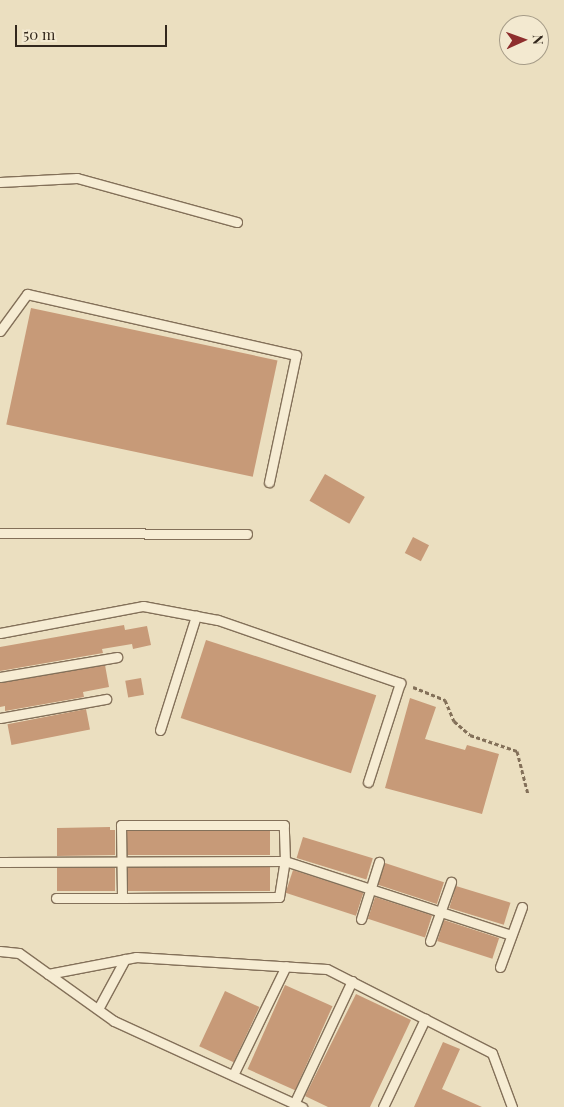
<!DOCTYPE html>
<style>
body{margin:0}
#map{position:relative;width:564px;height:1107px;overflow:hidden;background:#ebdfc0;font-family:"Playfair Display",serif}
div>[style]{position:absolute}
.building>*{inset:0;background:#c79a78;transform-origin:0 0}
.path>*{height:3px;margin-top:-1.5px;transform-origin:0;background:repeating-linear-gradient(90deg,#837059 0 4px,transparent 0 6.5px)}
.roads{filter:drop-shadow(1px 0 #837059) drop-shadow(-1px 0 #837059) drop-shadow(0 1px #837059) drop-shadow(0 -1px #837059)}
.lane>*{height:9px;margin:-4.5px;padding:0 4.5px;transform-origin:4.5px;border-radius:4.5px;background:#f6ecd3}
span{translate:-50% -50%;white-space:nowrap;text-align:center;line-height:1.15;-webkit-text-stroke:4px #f3e9d0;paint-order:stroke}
.north{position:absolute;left:499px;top:15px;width:50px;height:50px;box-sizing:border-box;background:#f3e9d0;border:1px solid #a69c88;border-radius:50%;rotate:88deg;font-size:14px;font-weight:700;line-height:20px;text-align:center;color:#33281d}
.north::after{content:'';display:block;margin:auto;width:18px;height:22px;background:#8e2e2d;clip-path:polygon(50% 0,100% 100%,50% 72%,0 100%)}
.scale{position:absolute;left:15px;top:25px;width:152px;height:22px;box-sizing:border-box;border:2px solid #33281d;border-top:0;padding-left:6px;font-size:15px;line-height:18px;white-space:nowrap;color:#33281d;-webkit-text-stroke:4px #f3e9d0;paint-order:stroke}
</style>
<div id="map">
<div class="building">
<div style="left:31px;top:308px;width:252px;height:119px;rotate:12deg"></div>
<div style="left:325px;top:474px;width:46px;height:31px;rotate:30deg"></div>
<div style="left:413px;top:537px;width:18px;height:18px;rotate:27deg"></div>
<div style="clip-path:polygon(124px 625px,125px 630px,147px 626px,151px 645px,133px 649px,132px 644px,102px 649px,103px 653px,0 671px,0 647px)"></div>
<div style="left:206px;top:640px;width:179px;height:82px;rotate:18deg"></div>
<div style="clip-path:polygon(105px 665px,109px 687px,83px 692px,84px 697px,5px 711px,5px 706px,0 707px,0 683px)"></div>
<div style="left:141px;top:678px;width:17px;height:16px;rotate:80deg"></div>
<div style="clip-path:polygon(410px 698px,436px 707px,425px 739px,465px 750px,467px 745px,499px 754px,482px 814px,385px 788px)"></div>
<div style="left:86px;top:709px;width:21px;height:80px;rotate:79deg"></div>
<div style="clip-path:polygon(110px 827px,110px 830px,115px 830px,115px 855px,57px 856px,57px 828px)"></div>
<div style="left:127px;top:831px;width:143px;height:24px"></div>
<div style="left:303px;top:837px;width:73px;height:22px;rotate:17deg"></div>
<div style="left:385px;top:863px;width:62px;height:23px;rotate:18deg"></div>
<div style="left:270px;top:867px;width:24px;height:142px;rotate:90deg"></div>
<div style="left:57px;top:868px;width:58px;height:23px"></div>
<div style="left:293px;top:870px;width:74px;height:24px;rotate:18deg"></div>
<div style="left:456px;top:886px;width:57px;height:23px;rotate:17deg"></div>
<div style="left:375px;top:897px;width:60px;height:23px;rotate:18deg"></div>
<div style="left:444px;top:920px;width:58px;height:22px;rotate:18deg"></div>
<div style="left:285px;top:985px;width:52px;height:92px;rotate:24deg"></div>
<div style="left:225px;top:991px;width:38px;height:61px;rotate:25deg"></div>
<div style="clip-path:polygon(356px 994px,411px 1020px,370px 1107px,328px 1107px,305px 1096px)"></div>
<div style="clip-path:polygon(443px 1042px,460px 1049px,442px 1089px,482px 1107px,414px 1107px)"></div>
</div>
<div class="path">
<div style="left:413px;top:687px;width:35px;rotate:22deg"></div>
<div style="left:445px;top:700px;width:23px;rotate:67deg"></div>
<div style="left:454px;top:721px;width:21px;rotate:41deg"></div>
<div style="left:470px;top:735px;width:50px;rotate:18.8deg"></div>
<div style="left:517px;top:751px;width:44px;rotate:75.7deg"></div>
</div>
<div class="roads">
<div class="lane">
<div style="left:0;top:182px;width:77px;rotate:-3deg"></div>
<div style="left:77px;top:178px;width:166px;rotate:15.4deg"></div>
<div style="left:0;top:331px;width:46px;rotate:-53.9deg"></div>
<div style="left:27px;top:294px;width:276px;rotate:12.8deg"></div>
<div style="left:296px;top:355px;width:130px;rotate:102deg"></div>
<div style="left:0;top:533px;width:247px;rotate:0.2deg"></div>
<div style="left:0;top:633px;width:146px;rotate:-10.7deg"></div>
<div style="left:143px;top:606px;width:76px;rotate:10.6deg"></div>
<div style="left:218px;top:620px;width:193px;rotate:19.1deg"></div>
<div style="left:400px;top:683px;width:104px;rotate:107.9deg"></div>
<div style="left:0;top:677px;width:119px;rotate:-9.7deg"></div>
<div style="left:0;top:718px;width:108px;rotate:-10.2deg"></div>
<div style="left:160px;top:730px;width:120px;rotate:-72.5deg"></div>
<div style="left:0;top:862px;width:285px;rotate:-0.2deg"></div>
<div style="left:285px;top:861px;width:238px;rotate:18.1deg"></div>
<div style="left:56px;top:898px;width:66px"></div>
<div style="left:122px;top:898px;width:157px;rotate:-0.4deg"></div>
<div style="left:279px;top:897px;width:36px;rotate:-81deg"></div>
<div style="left:285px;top:861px;width:36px;rotate:-92deg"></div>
<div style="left:284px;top:825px;width:163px;rotate:180deg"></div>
<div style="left:121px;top:825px;width:73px;rotate:89.2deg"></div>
<div style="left:361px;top:919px;width:60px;rotate:-72.5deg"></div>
<div style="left:430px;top:941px;width:63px;rotate:-70.4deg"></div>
<div style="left:0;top:951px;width:19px;rotate:6deg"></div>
<div style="left:19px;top:953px;width:117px;rotate:35.6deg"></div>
<div style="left:114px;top:1021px;width:207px;rotate:24.6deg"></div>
<div style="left:500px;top:967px;width:64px;rotate:-69.9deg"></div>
<div style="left:48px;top:974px;width:90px;rotate:-10.9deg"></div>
<div style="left:136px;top:957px;width:191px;rotate:3.6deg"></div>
<div style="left:327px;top:969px;width:185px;rotate:27deg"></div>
<div style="left:492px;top:1053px;width:58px;rotate:69.7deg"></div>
<div style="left:98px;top:1009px;width:57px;rotate:-61.6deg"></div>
<div style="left:233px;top:1075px;width:121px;rotate:-64.1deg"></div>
<div style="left:294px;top:1104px;width:136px;rotate:-64.8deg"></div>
<div style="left:383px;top:1107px;width:98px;rotate:-64.5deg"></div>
</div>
</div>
<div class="north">N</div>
<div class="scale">50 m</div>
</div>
